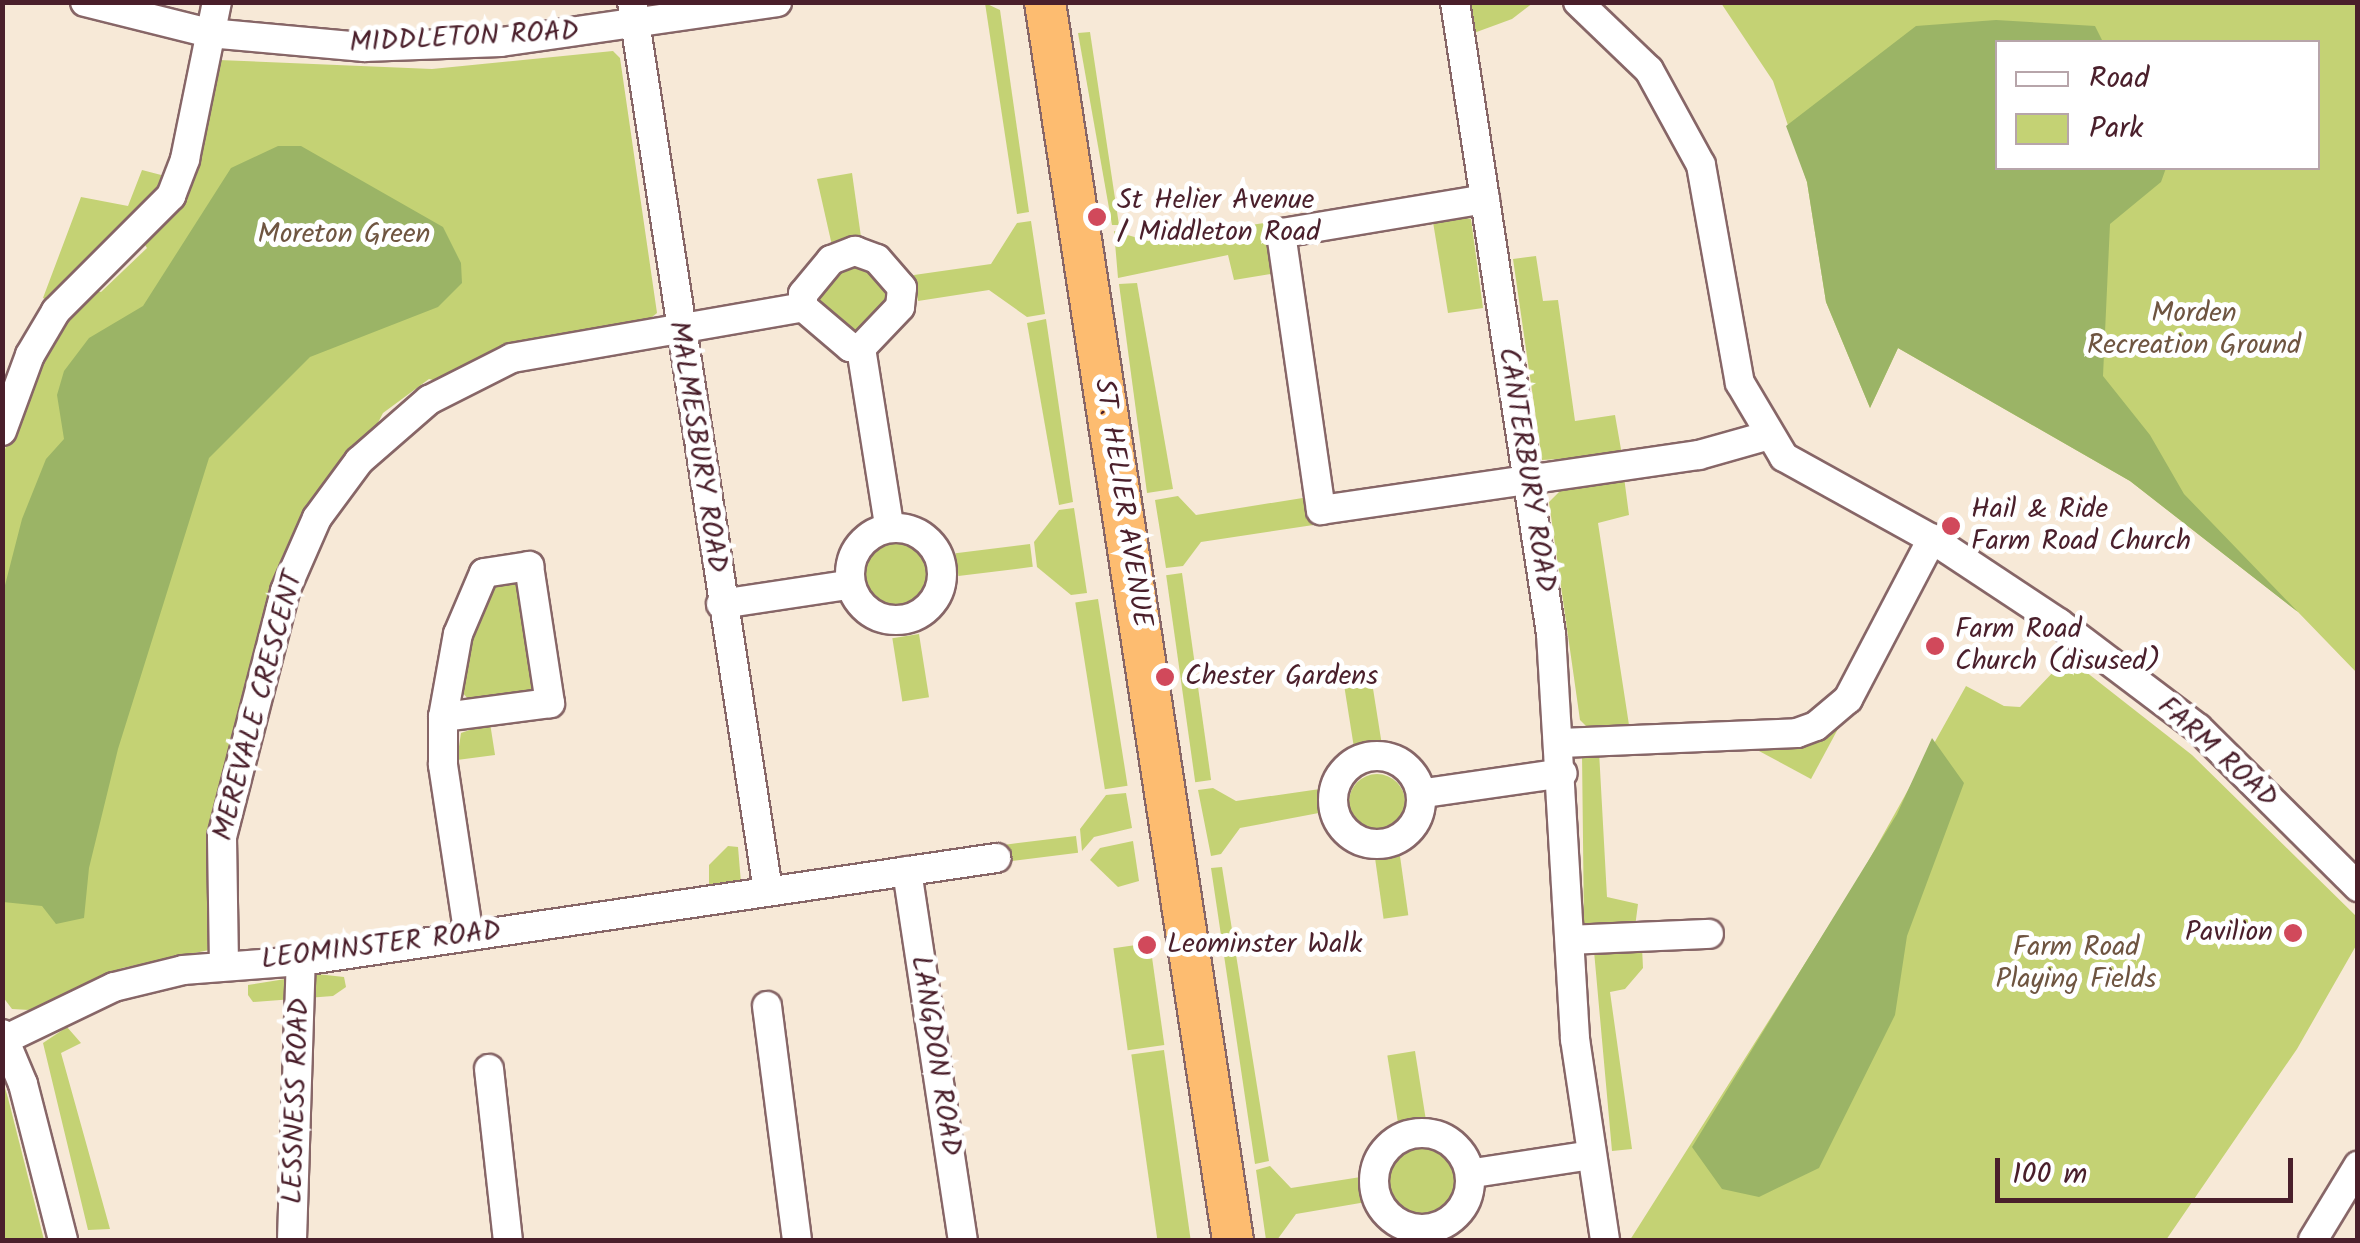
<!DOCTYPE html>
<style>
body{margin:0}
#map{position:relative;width:2360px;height:1243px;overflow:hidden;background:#f7e9d7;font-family:Kalam,sans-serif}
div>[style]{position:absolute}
.green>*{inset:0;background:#c4d274;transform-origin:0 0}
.round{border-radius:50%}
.forest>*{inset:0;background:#9bb466}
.roads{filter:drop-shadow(2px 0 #876667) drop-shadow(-2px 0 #876667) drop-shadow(0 2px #876667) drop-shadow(0 -2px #876667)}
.minor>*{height:28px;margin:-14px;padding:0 14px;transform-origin:14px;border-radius:14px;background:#fff}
.minor>.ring{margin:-14px;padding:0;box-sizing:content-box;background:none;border:28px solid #fff;border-radius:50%}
.highway>*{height:40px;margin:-20px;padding:0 20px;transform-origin:20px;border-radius:20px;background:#fdbc70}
.dots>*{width:28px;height:28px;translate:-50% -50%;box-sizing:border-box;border:5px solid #fff;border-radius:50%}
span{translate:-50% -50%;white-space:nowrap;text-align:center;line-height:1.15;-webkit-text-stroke:10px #fff;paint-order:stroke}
.street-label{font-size:28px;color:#4a1f2b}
.poi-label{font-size:28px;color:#4a1f2b}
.left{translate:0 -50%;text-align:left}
.right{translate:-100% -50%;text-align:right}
.park-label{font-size:28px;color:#6f5541}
.frame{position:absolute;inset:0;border:5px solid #4a1f2b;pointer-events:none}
.legend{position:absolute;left:1995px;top:40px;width:325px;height:130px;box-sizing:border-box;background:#fff;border:2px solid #b7a5aa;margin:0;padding:12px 18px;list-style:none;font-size:30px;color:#4a1f2b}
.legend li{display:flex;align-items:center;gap:20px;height:50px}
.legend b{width:50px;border:2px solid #b7a5aa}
.scale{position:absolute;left:1995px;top:1158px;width:298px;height:45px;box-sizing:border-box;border:5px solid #4a1f2b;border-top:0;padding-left:12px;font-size:30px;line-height:35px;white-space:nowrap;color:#4a1f2b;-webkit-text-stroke:8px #fff;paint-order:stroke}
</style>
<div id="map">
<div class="green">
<div style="clip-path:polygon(985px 3px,1000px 10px,1029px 212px,1017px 214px)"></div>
<div style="clip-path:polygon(1458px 3px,1533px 3px,1512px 19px,1463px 37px)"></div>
<div style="clip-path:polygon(evenodd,1721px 3px,2357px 3px,2357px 673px,2298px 612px,2130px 481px,1898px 348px,1870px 408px,1826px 302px,1807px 182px,1773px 81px,1721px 3px,1998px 42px,2318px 42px,2318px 168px,1998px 168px,1998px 42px)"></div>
<div style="clip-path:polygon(1090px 32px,1119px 225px,1112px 225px,1078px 33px)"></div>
<div style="clip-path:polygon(613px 51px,620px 58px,657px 313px,647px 321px,529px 343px,442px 382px,429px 379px,383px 413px,266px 640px,254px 648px,241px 700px,247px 711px,214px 949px,122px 968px,30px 1010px,12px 1009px,3px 997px,3px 455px,37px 358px,88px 288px,101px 292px,147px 248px,143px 242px,219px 60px,432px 69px)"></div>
<div style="clip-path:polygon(142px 170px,165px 176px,159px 195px,49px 301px,43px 298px,81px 197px,128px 206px)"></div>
<div style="clip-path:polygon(852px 173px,862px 244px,833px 250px,817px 179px)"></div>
<div style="clip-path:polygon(1460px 217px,1471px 219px,1483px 308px,1448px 313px,1433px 222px)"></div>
<div style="clip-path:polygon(1031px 221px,1045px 314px,1027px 317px,989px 290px,918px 301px,914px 275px,991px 264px,1017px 223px)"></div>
<div style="clip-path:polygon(1276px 221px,1283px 272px,1234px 280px,1228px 255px,1118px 278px,1114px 231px,1148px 241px)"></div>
<div style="clip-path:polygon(1536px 256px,1543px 301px,1558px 300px,1575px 421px,1615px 415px,1622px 455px,1542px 460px,1513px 259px)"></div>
<div style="clip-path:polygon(857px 258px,894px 296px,858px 341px,810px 296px,831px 268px)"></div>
<div style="clip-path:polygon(1137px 283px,1173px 489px,1147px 493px,1119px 284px)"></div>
<div style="clip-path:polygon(1046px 319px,1073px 502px,1059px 505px,1027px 323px)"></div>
<div style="clip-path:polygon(1624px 477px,1629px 515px,1598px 523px,1629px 725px,1588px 728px,1580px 720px,1549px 502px,1564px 487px)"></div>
<div style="clip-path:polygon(1178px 496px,1196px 515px,1315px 496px,1320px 524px,1201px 542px,1183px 566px,1166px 568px,1155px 500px)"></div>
<div style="clip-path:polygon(1074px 508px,1087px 593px,1071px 595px,1037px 567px,1034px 542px,1059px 510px)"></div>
<div class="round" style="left:856px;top:535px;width:78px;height:78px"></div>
<div style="left:1030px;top:544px;width:23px;height:75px;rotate:83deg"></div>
<div style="left:1182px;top:573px;width:209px;height:16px;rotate:82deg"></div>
<div style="clip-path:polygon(519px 581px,537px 683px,529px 694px,469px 700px,461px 691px,470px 638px,493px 583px)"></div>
<div style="left:1098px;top:599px;width:189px;height:23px;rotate:81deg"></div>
<div style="left:919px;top:634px;width:64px;height:27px;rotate:81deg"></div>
<div style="clip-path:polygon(2058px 650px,2192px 755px,2357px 917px,2357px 944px,2297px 1049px,2166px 1240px,1630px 1240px,1859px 878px,1966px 686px,2004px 706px,2020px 707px,2056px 669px)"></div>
<div style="left:1371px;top:676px;width:73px;height:28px;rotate:81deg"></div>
<div style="clip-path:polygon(1833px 721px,1839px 727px,1811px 779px,1759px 751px,1757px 739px)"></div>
<div style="clip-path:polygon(490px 723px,495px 755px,457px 760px,461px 733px)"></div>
<div style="clip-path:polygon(1599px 751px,1607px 897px,1638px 904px,1635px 927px,1584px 927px,1582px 754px)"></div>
<div class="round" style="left:1349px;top:774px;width:56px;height:56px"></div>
<div style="clip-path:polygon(1213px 788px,1236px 801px,1320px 789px,1324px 812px,1240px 828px,1221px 854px,1211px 856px,1198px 790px)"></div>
<div style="clip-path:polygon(1126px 793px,1132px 828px,1094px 837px,1082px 851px,1080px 829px,1106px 795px)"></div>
<div style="left:1076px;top:836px;width:17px;height:73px;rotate:83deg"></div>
<div style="clip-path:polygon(1133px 841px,1139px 881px,1118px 887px,1090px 860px,1100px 848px)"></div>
<div style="clip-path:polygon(728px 846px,738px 847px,741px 883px,709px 887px,709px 865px)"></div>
<div style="left:1399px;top:849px;width:67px;height:25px;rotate:82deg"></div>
<div style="clip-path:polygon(1222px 867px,1269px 1161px,1255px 1164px,1211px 868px)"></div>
<div style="left:1150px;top:943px;width:103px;height:37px;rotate:82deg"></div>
<div style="clip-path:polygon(1642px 947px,1643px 968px,1625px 989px,1610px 992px,1632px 1149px,1612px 1151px,1594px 951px)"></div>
<div style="clip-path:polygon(317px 974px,344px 977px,346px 987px,333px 996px,253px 1002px,248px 995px,248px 985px)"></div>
<div style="clip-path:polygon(67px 1027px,81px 1043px,61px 1053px,110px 1229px,88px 1230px,43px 1043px)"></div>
<div style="left:1164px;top:1050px;width:192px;height:33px;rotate:82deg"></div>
<div style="left:1415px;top:1051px;width:80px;height:28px;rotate:81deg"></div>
<div style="clip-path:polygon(2px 1078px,8px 1098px,44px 1240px,3px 1240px)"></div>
<div class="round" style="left:1380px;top:1138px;width:86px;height:86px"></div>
<div style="clip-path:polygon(1270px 1166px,1291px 1188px,1367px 1176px,1372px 1201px,1296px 1214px,1277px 1240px,1266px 1240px,1256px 1170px)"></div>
</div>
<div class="forest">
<div style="clip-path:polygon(1996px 20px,2095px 26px,2103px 42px,1998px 42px,1998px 168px,2166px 168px,2161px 182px,2110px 224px,2103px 376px,2150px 435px,2184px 494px,2298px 612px,2130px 481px,1898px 348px,1870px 408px,1826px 302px,1807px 182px,1786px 126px,1916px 26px)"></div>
<div style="clip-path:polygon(278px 146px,301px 146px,443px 227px,461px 263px,462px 283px,438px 307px,310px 357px,209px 458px,118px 749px,89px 868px,84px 918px,56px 924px,42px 906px,3px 902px,3px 593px,22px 519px,46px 459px,64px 439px,57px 395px,64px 371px,89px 338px,143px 306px,231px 168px)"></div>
<div style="clip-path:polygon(1932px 738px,1964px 783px,1907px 936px,1895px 1015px,1819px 1168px,1759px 1197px,1722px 1189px,1692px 1147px,1897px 814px)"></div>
</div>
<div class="roads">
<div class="minor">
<div style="left:85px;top:2px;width:128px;rotate:14deg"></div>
<div style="left:209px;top:33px;width:156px;rotate:5.2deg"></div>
<div style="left:364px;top:47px;width:137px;rotate:-2.1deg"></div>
<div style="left:501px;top:42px;width:279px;rotate:-8.2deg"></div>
<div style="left:632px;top:2px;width:899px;rotate:81.3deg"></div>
<div style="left:1455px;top:2px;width:639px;rotate:81.36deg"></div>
<div style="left:1551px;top:634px;width:406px;rotate:86.6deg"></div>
<div style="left:1575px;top:1039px;width:203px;rotate:81.5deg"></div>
<div style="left:1578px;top:2px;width:98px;rotate:43.8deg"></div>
<div style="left:1649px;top:70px;width:108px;rotate:61.3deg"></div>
<div style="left:1701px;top:165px;width:221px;rotate:79.9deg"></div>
<div style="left:1740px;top:383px;width:86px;rotate:59.3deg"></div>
<div style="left:1784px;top:457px;width:169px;rotate:29deg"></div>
<div style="left:1932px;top:539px;width:152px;rotate:33.5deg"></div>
<div style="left:2059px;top:623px;width:174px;rotate:37.1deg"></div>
<div style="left:2198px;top:728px;width:226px;rotate:44.8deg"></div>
<div style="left:1485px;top:199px;width:207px;rotate:170.5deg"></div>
<div style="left:1281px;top:233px;width:280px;rotate:81.8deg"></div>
<div style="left:1321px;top:510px;width:382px;rotate:-8.3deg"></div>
<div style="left:1699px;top:455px;width:70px;rotate:-15.8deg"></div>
<div style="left:855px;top:251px;width:23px;rotate:20deg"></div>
<div style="left:877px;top:259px;width:38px;rotate:49deg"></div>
<div style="left:902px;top:288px;width:19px;rotate:96deg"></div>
<div style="left:900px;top:307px;width:57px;rotate:133.6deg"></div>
<div style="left:861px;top:348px;width:11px;rotate:-175deg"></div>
<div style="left:850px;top:347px;width:62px;rotate:-139.6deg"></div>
<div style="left:803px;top:307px;width:13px;rotate:-90deg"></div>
<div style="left:803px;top:294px;width:44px;rotate:-50.5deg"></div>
<div style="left:831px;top:260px;width:26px;rotate:-21deg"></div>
<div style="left:861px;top:348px;width:178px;rotate:81deg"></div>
<div style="left:2px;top:431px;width:81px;rotate:-69.8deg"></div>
<div style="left:30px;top:355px;width:51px;rotate:-59.4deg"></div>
<div style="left:56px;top:311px;width:163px;rotate:-45deg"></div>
<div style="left:171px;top:196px;width:40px;rotate:-69deg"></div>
<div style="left:185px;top:159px;width:160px;rotate:-78.5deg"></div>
<div class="ring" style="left:850px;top:528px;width:64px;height:64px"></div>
<div style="left:529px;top:566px;width:139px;rotate:81.3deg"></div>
<div style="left:550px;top:703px;width:108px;rotate:172.5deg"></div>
<div style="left:443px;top:717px;width:84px;rotate:-79.8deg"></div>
<div style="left:458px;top:634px;width:66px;rotate:-66.9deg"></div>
<div style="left:484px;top:573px;width:46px;rotate:-8.8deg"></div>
<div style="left:721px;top:604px;width:126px;rotate:-8.6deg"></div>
<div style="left:443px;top:717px;width:48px;rotate:90deg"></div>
<div style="left:443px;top:765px;width:173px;rotate:81.4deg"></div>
<div style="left:1561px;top:743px;width:236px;rotate:-2.4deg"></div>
<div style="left:1797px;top:733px;width:20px;rotate:-20deg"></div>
<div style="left:1816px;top:726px;width:42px;rotate:-40.2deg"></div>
<div style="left:1848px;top:699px;width:181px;rotate:-62.3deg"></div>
<div class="ring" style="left:1333px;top:756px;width:60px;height:60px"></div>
<div style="left:1425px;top:793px;width:139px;rotate:-8.2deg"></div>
<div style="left:907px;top:871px;width:373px;rotate:81.4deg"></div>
<div style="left:1570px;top:940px;width:139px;rotate:-2.5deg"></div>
<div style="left:224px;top:965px;width:128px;rotate:-90.9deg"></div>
<div style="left:222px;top:837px;width:254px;rotate:-75.6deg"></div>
<div style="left:285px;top:591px;width:80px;rotate:-66.3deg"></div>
<div style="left:317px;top:518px;width:71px;rotate:-53.6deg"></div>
<div style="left:359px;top:461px;width:93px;rotate:-41.1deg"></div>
<div style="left:429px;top:400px;width:93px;rotate:-26.8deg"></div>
<div style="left:512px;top:358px;width:295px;rotate:-9.9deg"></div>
<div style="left:767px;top:1006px;width:236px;rotate:82.7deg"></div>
<div style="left:2px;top:1034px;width:54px;rotate:67.2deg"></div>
<div style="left:23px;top:1084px;width:161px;rotate:75.6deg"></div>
<div style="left:6px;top:1039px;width:120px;rotate:-25.7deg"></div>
<div style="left:114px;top:987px;width:71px;rotate:-13.8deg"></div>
<div style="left:183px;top:970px;width:118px;rotate:-4.4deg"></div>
<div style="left:301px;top:961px;width:703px;rotate:-8.43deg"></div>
<div style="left:489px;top:1069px;width:172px;rotate:83.7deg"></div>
<div class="ring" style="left:1374px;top:1133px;width:68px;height:68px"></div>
<div style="left:1474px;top:1173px;width:119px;rotate:-8.7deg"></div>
<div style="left:292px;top:1240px;width:279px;rotate:-88.2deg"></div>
<div style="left:2313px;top:1240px;width:87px;rotate:-58.7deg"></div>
</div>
<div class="highway">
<div style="left:1045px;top:2px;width:1252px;rotate:81.37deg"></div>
</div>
</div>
<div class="dots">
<div style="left:1097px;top:217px;background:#d1495b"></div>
<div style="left:1951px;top:526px;background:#d1495b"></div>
<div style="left:1935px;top:646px;background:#d1495b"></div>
<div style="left:1165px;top:677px;background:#d1495b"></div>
<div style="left:2293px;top:933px;background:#d1495b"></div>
<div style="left:1147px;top:945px;background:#d1495b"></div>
</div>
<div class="street-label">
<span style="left:464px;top:38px;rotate:-3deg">MIDDLETON ROAD</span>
<span style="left:697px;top:447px;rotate:81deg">MALMESBURY ROAD</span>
<span style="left:1526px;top:470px;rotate:81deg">CANTERBURY ROAD</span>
<span style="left:1122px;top:503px;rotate:81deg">ST. HELIER AVENUE</span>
<span style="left:259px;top:706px;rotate:-75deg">MEREVALE CRESCENT</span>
<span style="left:2217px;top:753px;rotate:42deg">FARM ROAD</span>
<span style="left:381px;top:946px;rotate:-7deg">LEOMINSTER ROAD</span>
<span style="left:935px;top:1056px;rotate:81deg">LANGDON ROAD</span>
<span style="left:297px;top:1101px;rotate:-88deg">LESSNESS ROAD</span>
</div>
<div class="poi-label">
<span class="left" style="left:1117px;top:217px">St Helier Avenue<br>/ Middleton Road</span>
<span class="left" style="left:1971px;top:526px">Hail &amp; Ride<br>Farm Road Church</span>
<span class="left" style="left:1955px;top:646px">Farm Road<br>Church (disused)</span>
<span class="left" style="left:1185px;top:677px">Chester Gardens</span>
<span class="right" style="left:2273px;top:933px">Pavilion</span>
<span class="left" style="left:1167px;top:945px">Leominster Walk</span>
</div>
<div class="park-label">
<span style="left:344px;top:235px">Moreton Green</span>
<span style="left:2194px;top:330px">Morden<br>Recreation Ground</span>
<span style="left:2076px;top:964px">Farm Road<br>Playing Fields</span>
</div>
<div class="frame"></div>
<ul class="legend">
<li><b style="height:12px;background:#fff"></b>Road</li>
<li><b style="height:28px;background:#c4d274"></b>Park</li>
</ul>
<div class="scale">100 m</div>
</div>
